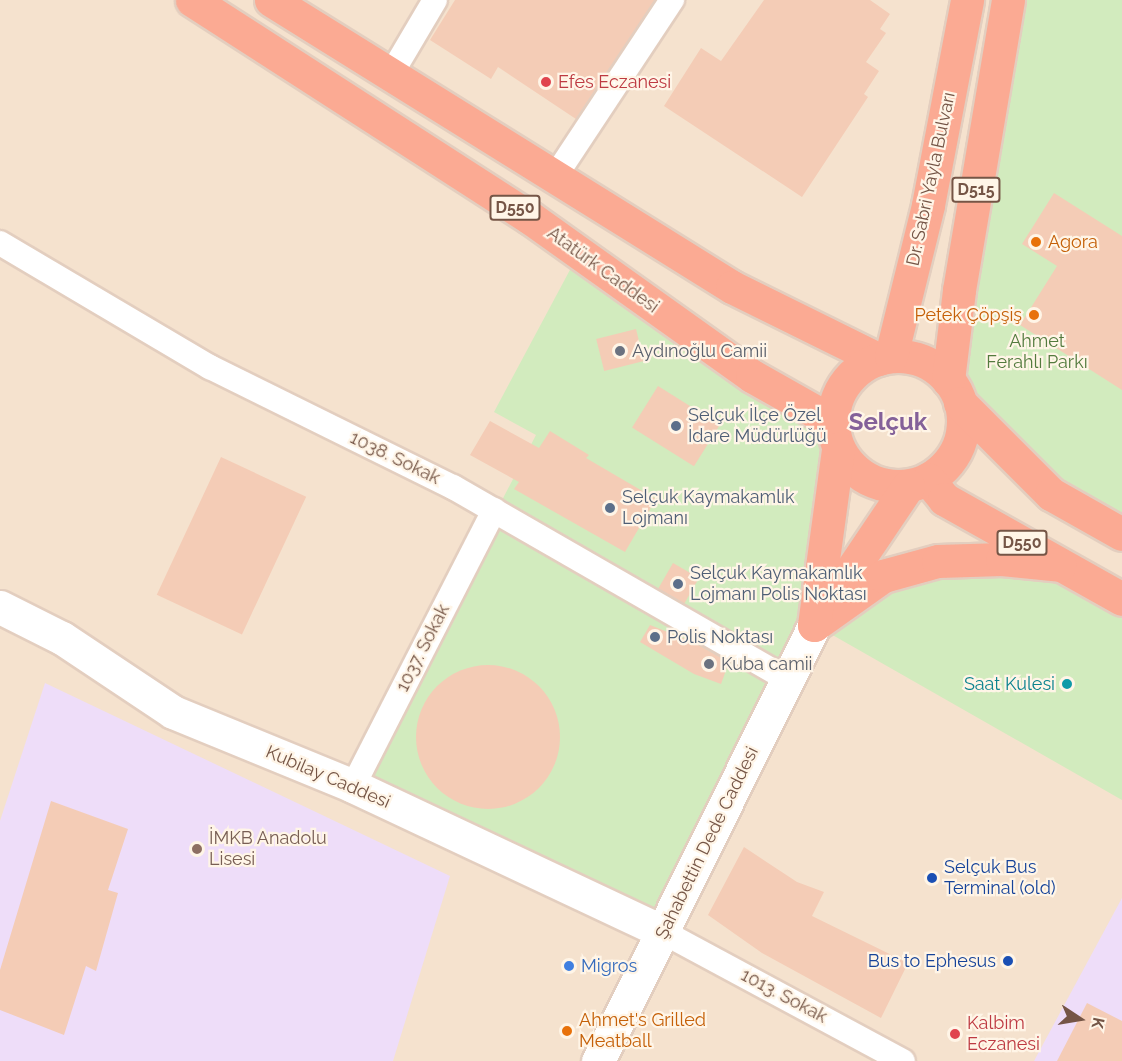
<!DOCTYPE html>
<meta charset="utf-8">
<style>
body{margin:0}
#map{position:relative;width:1122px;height:1061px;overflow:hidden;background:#fdf1e0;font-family:Raleway,sans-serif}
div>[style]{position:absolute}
.residential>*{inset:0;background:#f5e2ce;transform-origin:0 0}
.education>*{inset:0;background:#eeddf9}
.green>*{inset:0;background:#d2ebbe}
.building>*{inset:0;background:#f4ccb6;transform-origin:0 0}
.round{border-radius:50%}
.roads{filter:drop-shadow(2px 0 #e3cebf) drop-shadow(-2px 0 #e3cebf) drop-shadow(0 2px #e3cebf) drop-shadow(0 -2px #e3cebf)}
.street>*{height:24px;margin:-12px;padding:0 12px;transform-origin:12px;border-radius:12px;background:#fff}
.secondary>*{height:33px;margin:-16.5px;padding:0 16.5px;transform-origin:16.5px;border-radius:16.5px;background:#fff}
.highway>*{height:33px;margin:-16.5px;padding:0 16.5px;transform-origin:16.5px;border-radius:16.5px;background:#fbaa93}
.highway>.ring{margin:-16.5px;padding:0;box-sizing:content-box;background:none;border:33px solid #fbaa93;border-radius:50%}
.dots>*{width:16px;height:16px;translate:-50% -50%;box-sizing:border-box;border:3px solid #fff5e7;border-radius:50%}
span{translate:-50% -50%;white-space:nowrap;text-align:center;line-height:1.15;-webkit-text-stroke:4.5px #fff5e7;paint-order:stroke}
.shield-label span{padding:2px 4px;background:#fff5e7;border:2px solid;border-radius:4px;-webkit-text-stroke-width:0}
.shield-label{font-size:16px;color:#755546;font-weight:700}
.health-label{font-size:18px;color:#be3a42}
.left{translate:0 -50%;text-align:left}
.street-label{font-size:18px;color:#755546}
.food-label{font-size:18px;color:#c56008}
.right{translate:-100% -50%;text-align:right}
.park-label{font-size:18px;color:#537b3e}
.worship-label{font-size:18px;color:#5b616d}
.service-label{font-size:18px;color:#4e5e75}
.culture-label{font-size:18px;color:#0d838f}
.education-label{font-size:18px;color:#785e54}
.transit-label{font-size:18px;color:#164399}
.shop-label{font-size:18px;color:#366cbe}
.district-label{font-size:24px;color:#846199;font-weight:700}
.north{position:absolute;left:1050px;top:989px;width:60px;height:60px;-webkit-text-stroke:4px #fff5e7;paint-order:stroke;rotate:102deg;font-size:16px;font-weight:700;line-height:24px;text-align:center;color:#755546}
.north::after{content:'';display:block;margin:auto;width:21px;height:27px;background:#755546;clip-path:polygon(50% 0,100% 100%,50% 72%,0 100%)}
</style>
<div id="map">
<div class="residential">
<div style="left:0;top:0;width:1122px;height:1061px"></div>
</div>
<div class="education">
<div style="clip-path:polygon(45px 683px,450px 876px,393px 1061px,0 1061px,0 821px)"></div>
<div style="clip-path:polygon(1122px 898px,1122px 1061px,1034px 1061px)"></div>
</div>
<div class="green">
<div style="clip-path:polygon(1008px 0,1122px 0,1122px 534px,960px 403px)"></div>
<div style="clip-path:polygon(579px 253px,832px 421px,815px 624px,883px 576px,1002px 559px,1122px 599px,1122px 800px,815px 625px,665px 933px,353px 786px,536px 435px,494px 412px)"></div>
</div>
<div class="building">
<div style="clip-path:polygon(455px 0,655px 0,576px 119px,498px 67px,491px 79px,430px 40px)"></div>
<div style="clip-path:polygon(764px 0,870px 0,890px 14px,880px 29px,886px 33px,866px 62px,879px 71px,864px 94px,868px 97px,802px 197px,664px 106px,701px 48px,721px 61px)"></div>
<div style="clip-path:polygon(1054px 193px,1122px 236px,1122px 390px,1020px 325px,1057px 266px,1022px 244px)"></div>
<div style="left:636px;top:329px;width:33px;height:41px;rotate:76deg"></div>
<div style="left:658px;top:386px;width:73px;height:49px;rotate:32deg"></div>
<div style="clip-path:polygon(490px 421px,539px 448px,550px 431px,589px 455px,586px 458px,656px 499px,625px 552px,514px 489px,519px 482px,470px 455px)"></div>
<div style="left:221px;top:457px;width:94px;height:152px;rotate:25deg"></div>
<div style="left:673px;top:563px;width:30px;height:30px;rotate:30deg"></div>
<div style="clip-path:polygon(650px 625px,693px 642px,729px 662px,721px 684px,694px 674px,640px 642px)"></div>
<div class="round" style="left:416px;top:665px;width:144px;height:144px"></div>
<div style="clip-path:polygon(51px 801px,128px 829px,108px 890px,118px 893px,96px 971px,86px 966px,64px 1035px,0 1010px,0 970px)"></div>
<div style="clip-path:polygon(744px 847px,797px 882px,824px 892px,812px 916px,908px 963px,881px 1018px,762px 953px,708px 915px)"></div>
<div style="clip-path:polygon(1087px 1003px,1122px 1021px,1122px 1061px,1057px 1061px)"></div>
</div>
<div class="roads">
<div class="street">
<div style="left:390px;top:76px;width:88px;rotate:-59.4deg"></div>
<div style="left:554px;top:178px;width:214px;rotate:-56.5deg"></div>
<div style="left:0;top:243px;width:244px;rotate:30.6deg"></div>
<div style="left:210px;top:367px;width:271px;rotate:26.3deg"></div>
<div style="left:453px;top:487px;width:385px;rotate:29.9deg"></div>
<div style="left:353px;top:786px;width:310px;rotate:-62.9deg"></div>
<div style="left:665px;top:933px;width:270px;rotate:28.3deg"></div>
</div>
<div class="secondary">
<div style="left:0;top:607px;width:69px;rotate:26.6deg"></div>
<div style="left:62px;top:638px;width:133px;rotate:33.7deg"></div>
<div style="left:173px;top:712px;width:195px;rotate:22.3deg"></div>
<div style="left:353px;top:786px;width:345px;rotate:25.2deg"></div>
<div style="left:598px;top:1061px;width:487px;rotate:-63.6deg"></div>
</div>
<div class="highway">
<div style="left:192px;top:0;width:401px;rotate:32.8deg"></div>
<div style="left:529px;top:217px;width:274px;rotate:35.5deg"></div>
<div style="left:752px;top:376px;width:92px;rotate:29.4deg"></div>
<div style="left:271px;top:0;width:543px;rotate:31.9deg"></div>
<div style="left:732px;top:287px;width:163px;rotate:26.3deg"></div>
<div class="ring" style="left:833px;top:356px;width:97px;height:97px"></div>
<div style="left:891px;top:356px;width:155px;rotate:-76.2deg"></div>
<div style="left:928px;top:205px;width:209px;rotate:-79.2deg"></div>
<div style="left:948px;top:380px;width:91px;rotate:-83deg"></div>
<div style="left:959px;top:290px;width:294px;rotate:-80.4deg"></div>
<div style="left:960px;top:403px;width:129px;rotate:45deg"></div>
<div style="left:1051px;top:494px;width:81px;rotate:29.4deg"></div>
<div style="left:928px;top:479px;width:26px;rotate:51deg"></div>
<div style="left:944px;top:499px;width:204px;rotate:29.3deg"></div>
<div style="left:827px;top:606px;width:145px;rotate:-56deg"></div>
<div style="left:814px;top:625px;width:85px;rotate:-35.4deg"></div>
<div style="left:883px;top:576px;width:57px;rotate:-15.3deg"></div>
<div style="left:938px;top:561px;width:64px;rotate:-1.8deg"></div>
<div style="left:1002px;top:559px;width:58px;rotate:5.9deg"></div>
<div style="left:814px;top:625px;width:178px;rotate:-82.2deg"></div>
</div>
</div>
<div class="dots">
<div style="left:546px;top:82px;background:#e0444e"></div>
<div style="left:1036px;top:242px;background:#e8710a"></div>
<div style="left:1034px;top:315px;background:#e8710a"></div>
<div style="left:620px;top:351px;background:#6b7280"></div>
<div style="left:676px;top:426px;background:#5c6f8a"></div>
<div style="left:610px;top:508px;background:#5c6f8a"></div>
<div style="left:678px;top:584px;background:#5c6f8a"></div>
<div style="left:655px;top:637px;background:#5c6f8a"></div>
<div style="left:709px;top:664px;background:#6b7280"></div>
<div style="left:1067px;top:684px;background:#0f9aa8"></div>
<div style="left:197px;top:849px;background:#8d6e63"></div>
<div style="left:932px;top:878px;background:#1a4fb4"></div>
<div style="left:1008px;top:961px;background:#1a4fb4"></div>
<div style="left:569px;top:966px;background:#3f7fe0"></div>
<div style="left:567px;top:1031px;background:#e8710a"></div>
<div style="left:955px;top:1034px;background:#e0444e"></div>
</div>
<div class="shield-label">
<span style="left:976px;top:190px">D515</span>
<span style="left:515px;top:208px">D550</span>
<span style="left:1022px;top:543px">D550</span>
</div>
<div class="health-label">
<span class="left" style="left:558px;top:82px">Efes Eczanesi</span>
<span class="left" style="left:967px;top:1034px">Kalbim<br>Eczanesi</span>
</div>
<div class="street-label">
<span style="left:931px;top:179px;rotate:-78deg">Dr. Sabri Yayla Bulvarı</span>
<span style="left:603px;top:270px;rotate:36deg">Atatürk Caddesi</span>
<span style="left:395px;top:458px;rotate:26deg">1038. Sokak</span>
<span style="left:423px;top:648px;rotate:-63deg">1037. Sokak</span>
<span style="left:328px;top:777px;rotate:23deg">Kubilay Caddesi</span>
<span style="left:707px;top:843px;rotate:-64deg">Şahabettin Dede Caddesi</span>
<span style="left:784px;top:996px;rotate:28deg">1013. Sokak</span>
</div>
<div class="food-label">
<span class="left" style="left:1048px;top:242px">Agora</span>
<span class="right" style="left:1022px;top:315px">Petek Çöpşiş</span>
<span class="left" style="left:579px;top:1031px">Ahmet's Grilled<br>Meatball</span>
</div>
<div class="park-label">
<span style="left:1037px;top:352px">Ahmet<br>Ferahlı Parkı</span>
</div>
<div class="worship-label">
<span class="left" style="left:632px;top:351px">Aydınoğlu Camii</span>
<span class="left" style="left:721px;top:664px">Kuba camii</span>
</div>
<div class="service-label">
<span class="left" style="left:688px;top:426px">Selçuk İlçe Özel<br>İdare Müdürlüğü</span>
<span class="left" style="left:622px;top:508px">Selçuk Kaymakamlık<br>Lojmanı</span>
<span class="left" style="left:690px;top:584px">Selçuk Kaymakamlık<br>Lojmanı Polis Noktası</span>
<span class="left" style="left:667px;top:637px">Polis Noktası</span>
</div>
<div class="culture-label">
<span class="right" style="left:1055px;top:684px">Saat Kulesi</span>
</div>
<div class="education-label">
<span class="left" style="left:209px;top:849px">İMKB Anadolu<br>Lisesi</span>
</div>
<div class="transit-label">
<span class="left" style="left:944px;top:878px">Selçuk Bus<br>Terminal (old)</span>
<span class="right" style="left:996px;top:961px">Bus to Ephesus</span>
</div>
<div class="shop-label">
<span class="left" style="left:581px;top:966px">Migros</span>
</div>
<div class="district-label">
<span style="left:888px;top:422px">Selçuk</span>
</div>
<div class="north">K</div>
</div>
